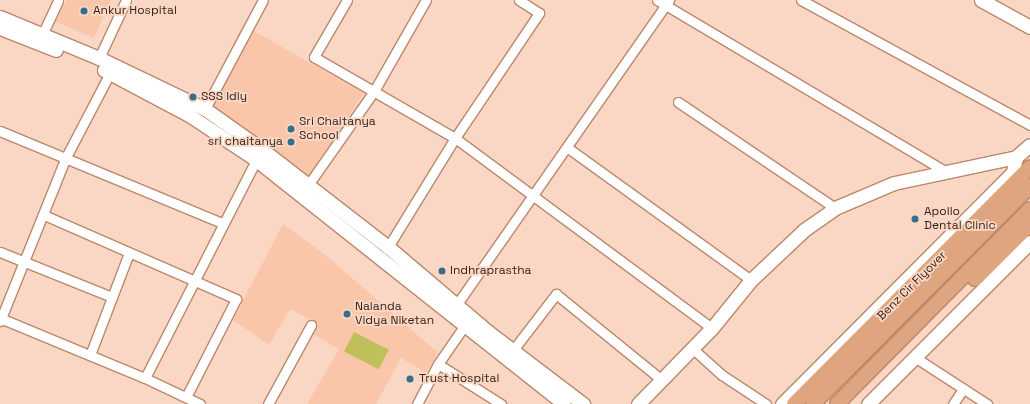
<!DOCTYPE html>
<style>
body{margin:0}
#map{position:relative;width:1030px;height:404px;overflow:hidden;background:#fad7c5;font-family:"Space Grotesk",sans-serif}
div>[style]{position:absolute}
.built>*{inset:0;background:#f9c6aa}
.green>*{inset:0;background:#bfc059;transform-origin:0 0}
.roads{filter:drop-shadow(1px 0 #bc876a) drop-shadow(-1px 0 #bc876a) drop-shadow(0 1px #bc876a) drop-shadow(0 -1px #bc876a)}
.street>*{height:9px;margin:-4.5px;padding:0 4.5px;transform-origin:4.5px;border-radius:4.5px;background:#fff}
.secondary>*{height:13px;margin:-6.5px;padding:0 6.5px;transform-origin:6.5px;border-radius:6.5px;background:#fff}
.primary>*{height:14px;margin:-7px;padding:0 7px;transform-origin:7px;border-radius:7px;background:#dfa580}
.dots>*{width:11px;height:11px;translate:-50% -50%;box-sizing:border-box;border:2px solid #fad7c5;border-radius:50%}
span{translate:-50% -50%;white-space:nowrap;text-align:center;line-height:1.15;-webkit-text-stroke:3.5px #fad7c5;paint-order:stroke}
.poi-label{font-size:12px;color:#341f14}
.left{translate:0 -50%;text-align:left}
.right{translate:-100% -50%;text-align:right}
.street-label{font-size:12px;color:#341f14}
</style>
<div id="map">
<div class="built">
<div style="clip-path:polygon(66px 0,111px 0,94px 38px,56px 22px)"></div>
<div style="clip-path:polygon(243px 25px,364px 93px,308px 180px,205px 101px)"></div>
<div style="clip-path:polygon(283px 224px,328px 257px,438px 353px,426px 373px,401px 358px,376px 404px,307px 404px,339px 349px,313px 334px,317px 323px,290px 309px,269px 345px,233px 320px)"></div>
</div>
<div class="green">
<div style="left:354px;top:332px;width:39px;height:22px;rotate:27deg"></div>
</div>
<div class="roads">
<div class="street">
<div style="left:347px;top:0;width:66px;rotate:120.1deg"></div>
<div style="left:314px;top:57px;width:163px;rotate:29.9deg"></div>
<div style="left:455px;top:138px;width:320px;rotate:36.5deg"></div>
<div style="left:657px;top:0;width:333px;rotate:30.7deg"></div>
<div style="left:801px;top:0;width:261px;rotate:28.6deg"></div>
<div style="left:42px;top:35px;width:38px;rotate:-65deg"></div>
<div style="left:99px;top:58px;width:64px;rotate:-65deg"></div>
<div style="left:678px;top:102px;width:189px;rotate:34deg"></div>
<div style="left:205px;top:109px;width:123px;rotate:-62deg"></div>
<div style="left:0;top:131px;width:240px;rotate:22.5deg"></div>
<div style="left:568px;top:148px;width:226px;rotate:35.8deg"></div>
<div style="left:308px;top:185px;width:115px;rotate:-54.9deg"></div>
<div style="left:374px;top:91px;width:105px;rotate:-60.3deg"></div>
<div style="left:44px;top:215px;width:210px;rotate:23.6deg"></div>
<div style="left:236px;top:299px;width:110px;rotate:117deg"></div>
<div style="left:388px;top:247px;width:128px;rotate:-58.4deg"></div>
<div style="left:455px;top:138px;width:151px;rotate:-56.1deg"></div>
<div style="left:539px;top:13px;width:24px;rotate:-147deg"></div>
<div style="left:0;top:252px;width:121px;rotate:21.9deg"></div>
<div style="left:457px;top:304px;width:371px;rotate:-55.1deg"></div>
<div style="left:0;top:318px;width:157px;rotate:22.5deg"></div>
<div style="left:145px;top:378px;width:61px;rotate:25.3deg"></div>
<div style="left:0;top:321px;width:175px;rotate:-68.1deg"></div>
<div style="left:65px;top:159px;width:102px;rotate:-62.4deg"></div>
<div style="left:693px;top:349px;width:39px;rotate:42deg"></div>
<div style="left:722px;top:375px;width:53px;rotate:33.4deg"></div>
<div style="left:513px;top:350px;width:71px;rotate:-52.5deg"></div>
<div style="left:556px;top:294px;width:136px;rotate:39.1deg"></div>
<div style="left:90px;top:355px;width:109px;rotate:-69.1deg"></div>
<div style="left:916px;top:358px;width:85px;rotate:32.9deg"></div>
<div style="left:438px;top:364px;width:75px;rotate:32.4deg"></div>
<div style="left:145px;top:378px;width:251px;rotate:-63deg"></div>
<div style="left:268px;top:404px;width:90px;rotate:-61.4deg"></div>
<div style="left:417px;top:404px;width:45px;rotate:-62.3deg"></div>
<div style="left:438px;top:364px;width:51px;rotate:-55.4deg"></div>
<div style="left:953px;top:404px;width:18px;rotate:-56deg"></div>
</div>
<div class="secondary">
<div style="left:981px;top:0;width:56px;rotate:28.9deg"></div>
<div style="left:0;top:17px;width:107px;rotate:22.5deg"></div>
<div style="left:99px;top:58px;width:118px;rotate:25.7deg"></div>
<div style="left:205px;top:109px;width:71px;rotate:35.3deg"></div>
<div style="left:263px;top:150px;width:158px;rotate:37.8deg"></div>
<div style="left:388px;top:247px;width:130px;rotate:40.3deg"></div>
<div style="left:487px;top:331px;width:121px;rotate:37.2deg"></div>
<div style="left:0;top:28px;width:60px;rotate:21.4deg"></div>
<div style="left:104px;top:70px;width:96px;rotate:27.9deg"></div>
<div style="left:189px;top:115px;width:79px;rotate:33.7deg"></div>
<div style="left:255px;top:159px;width:394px;rotate:38.4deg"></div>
<div style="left:638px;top:404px;width:106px;rotate:-45.8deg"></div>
<div style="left:712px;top:328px;width:62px;rotate:-50.9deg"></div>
<div style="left:751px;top:280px;width:73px;rotate:-43.3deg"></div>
<div style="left:804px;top:230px;width:38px;rotate:-35deg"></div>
<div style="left:835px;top:208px;width:64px;rotate:-23deg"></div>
<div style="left:894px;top:183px;width:125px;rotate:-12deg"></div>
<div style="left:1016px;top:157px;width:18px;rotate:-41deg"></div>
<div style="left:782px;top:404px;width:327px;rotate:-45.1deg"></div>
<div style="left:1013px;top:172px;width:15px;rotate:-79deg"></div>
<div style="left:868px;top:404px;width:229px;rotate:-45deg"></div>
</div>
<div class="primary">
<div style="left:975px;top:279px;width:78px;rotate:-45deg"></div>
<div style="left:794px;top:404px;width:334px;rotate:-45.1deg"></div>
<div style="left:813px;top:404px;width:308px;rotate:-45.1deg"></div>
<div style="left:837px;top:404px;width:274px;rotate:-45.3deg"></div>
</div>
</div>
<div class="dots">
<div style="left:84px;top:11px;background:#356e87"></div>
<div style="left:193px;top:97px;background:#356e87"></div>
<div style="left:291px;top:129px;background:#356e87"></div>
<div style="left:291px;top:142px;background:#356e87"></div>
<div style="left:915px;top:219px;background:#356e87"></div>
<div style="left:442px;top:271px;background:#356e87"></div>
<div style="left:347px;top:314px;background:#356e87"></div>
<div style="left:410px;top:379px;background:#356e87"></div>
</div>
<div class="poi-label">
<span class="left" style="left:93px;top:11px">Ankur Hospital</span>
<span class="left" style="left:201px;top:97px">SSS Idly</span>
<span class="left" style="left:299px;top:129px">Sri Chaitanya<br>School</span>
<span class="right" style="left:283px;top:142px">sri chaitanya</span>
<span class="left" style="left:924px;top:219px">Apollo<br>Dental Clinic</span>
<span class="left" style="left:450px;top:271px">Indhraprastha</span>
<span class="left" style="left:355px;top:314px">Nalanda<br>Vidya Niketan</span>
<span class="left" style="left:419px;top:379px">Trust Hospital</span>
</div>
<div class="street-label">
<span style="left:912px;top:286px;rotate:-45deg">Benz Cir Flyover</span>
</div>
</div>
